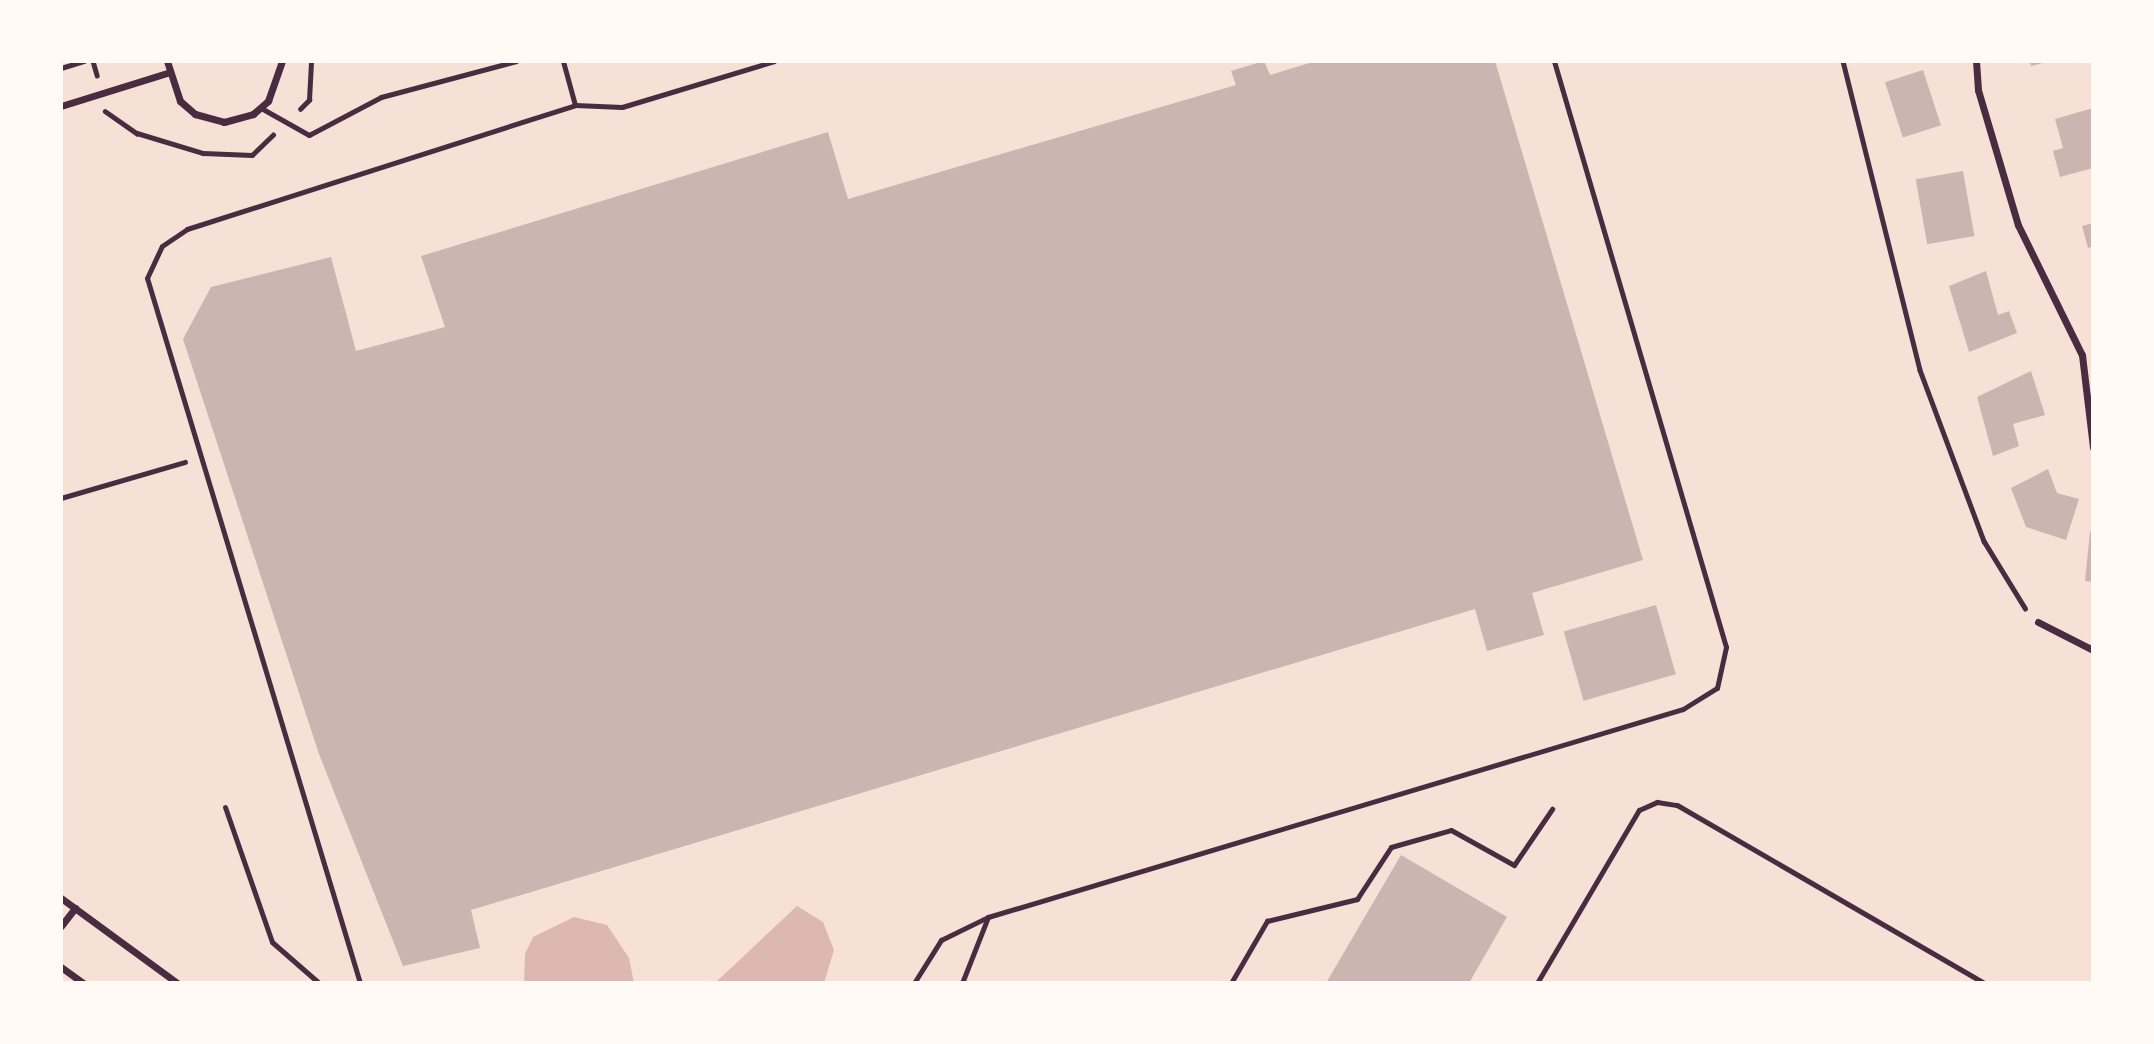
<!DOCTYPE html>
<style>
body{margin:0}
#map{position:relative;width:2154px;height:1044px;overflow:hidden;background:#f7e1d7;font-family:Karla,sans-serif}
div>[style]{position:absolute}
.water>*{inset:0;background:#dcb8b0}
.building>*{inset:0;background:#ccb4b1;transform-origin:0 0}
.path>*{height:4.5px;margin:-2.25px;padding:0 2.25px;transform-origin:2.25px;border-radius:2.25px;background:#4a2c40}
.service>*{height:5px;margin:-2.5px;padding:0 2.5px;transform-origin:2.5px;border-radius:2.5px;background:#4a2c40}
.minor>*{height:7px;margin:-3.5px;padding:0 3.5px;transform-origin:3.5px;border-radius:3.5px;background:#4a2c40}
span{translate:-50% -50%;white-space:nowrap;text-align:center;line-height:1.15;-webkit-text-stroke:7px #fffaf5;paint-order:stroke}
.frame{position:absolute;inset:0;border:63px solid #fffaf5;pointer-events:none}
</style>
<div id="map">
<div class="water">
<div style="clip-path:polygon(797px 906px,823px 922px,834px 950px,824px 983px,715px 983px)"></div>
<div style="clip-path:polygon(574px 917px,607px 925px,629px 958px,634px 983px,524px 983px,525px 954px,533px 937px)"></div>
</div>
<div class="building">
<div style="clip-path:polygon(1264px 61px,1270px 75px,1316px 61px,1495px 61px,1643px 560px,1532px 593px,1544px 635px,1487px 651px,1475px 609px,471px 910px,480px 948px,403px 966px,319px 754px,183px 339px,211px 287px,331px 257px,356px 351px,445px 327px,421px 256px,828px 132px,848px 199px,1236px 85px,1231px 71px)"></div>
<div style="clip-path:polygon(2030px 61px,2047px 61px,2047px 62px,2031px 66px)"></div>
<div style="left:1923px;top:70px;width:58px;height:40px;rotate:72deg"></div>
<div style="clip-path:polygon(2093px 108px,2093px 168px,2060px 177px,2053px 151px,2063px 148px,2055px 119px)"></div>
<div style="left:1963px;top:171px;width:66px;height:48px;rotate:80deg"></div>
<div style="clip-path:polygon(2093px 223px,2093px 246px,2088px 248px,2082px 226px)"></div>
<div style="clip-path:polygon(1986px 271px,1998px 315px,2009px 311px,2017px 333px,1969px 352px,1949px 286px)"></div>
<div style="clip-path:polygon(2031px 371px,2045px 415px,2013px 424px,2019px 446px,1993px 456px,1977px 397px)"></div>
<div style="clip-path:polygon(2048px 469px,2057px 493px,2079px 499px,2066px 540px,2026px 527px,2011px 488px)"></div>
<div style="clip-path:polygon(2090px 532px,2093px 532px,2093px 582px,2085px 581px)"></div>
<div style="left:1656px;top:605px;width:72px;height:96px;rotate:74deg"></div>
<div style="clip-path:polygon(1401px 855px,1507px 917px,1469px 983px,1326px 983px)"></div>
</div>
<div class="path">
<div style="left:93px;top:61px;width:15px;rotate:74deg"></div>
<div style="left:1843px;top:61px;width:318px;rotate:76deg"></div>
<div style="left:1920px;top:370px;width:183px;rotate:69.5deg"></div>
<div style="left:1984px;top:541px;width:79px;rotate:58.5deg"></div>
<div style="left:61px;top:68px;width:24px;rotate:-17deg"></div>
<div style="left:300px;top:109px;width:13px;rotate:-45deg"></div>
<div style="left:309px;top:100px;width:39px;rotate:-87deg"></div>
<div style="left:105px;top:111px;width:39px;rotate:35deg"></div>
<div style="left:137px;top:133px;width:69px;rotate:16.9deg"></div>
<div style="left:203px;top:153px;width:49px;rotate:2.3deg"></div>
<div style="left:252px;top:155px;width:29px;rotate:-44deg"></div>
<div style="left:61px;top:498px;width:129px;rotate:-16.2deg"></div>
</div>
<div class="service">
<div style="left:575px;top:105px;width:47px;rotate:2.4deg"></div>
<div style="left:622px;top:107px;width:159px;rotate:-16.8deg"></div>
<div style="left:261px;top:108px;width:55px;rotate:29.4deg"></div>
<div style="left:309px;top:135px;width:81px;rotate:-27.8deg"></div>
<div style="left:381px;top:97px;width:140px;rotate:-14.9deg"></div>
<div style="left:225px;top:807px;width:143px;rotate:70.8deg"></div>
<div style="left:272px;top:942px;width:62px;rotate:41.1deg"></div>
<div style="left:360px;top:983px;width:736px;rotate:-106.81deg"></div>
<div style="left:147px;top:278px;width:35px;rotate:-65deg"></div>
<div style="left:162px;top:246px;width:30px;rotate:-34deg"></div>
<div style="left:187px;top:229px;width:407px;rotate:-17.7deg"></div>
<div style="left:575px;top:105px;width:46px;rotate:-105.3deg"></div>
<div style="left:914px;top:983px;width:51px;rotate:-57.9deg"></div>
<div style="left:941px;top:940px;width:52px;rotate:-26.1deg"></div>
<div style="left:962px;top:983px;width:71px;rotate:-68.5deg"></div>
<div style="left:988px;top:917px;width:725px;rotate:-16.66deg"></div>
<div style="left:1683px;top:709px;width:40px;rotate:-32deg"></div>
<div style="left:1717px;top:688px;width:42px;rotate:-77.6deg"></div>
<div style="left:1726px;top:647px;width:611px;rotate:-106.36deg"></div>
<div style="left:1231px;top:983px;width:72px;rotate:-59.9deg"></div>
<div style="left:1267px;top:921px;width:93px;rotate:-13.7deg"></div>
<div style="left:1357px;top:899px;width:62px;rotate:-56.8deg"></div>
<div style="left:1391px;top:847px;width:62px;rotate:-15.8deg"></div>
<div style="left:1451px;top:830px;width:72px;rotate:29.1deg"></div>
<div style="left:1514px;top:865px;width:68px;rotate:-55.8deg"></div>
<div style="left:1537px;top:983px;width:201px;rotate:-59.5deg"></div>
<div style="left:1639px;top:810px;width:20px;rotate:-24deg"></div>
<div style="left:1657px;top:802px;width:20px;rotate:9deg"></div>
<div style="left:1677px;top:805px;width:355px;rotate:30.1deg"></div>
</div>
<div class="minor">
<div style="left:167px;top:61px;width:42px;rotate:72deg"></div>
<div style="left:180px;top:101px;width:20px;rotate:41deg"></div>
<div style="left:195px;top:114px;width:30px;rotate:15deg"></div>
<div style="left:224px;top:122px;width:30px;rotate:-15deg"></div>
<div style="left:253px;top:114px;width:20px;rotate:-41deg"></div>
<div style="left:268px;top:101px;width:42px;rotate:-70.7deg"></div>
<div style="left:1976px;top:61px;width:29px;rotate:86deg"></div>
<div style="left:1978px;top:90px;width:141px;rotate:73.5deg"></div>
<div style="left:2018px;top:225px;width:145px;rotate:63.8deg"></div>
<div style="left:2082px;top:355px;width:93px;rotate:83.2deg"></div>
<div style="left:61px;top:106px;width:111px;rotate:-17.3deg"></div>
<div style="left:2038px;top:622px;width:62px;rotate:27deg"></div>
<div style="left:61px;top:898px;width:144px;rotate:36.2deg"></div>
<div style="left:61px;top:926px;width:23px;rotate:-52deg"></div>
<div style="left:61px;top:967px;width:27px;rotate:36deg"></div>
</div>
<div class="frame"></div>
</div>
